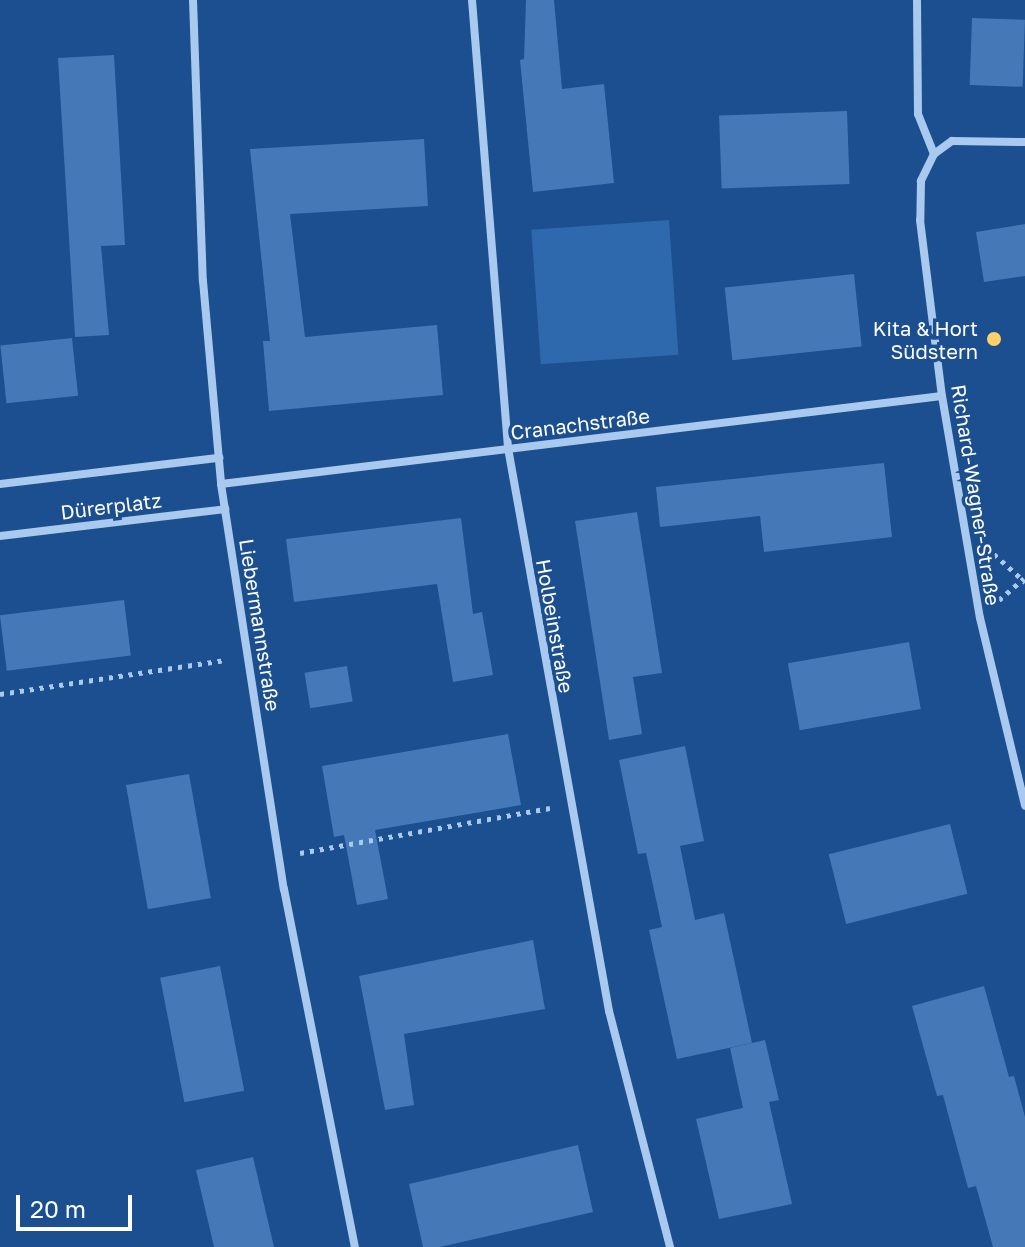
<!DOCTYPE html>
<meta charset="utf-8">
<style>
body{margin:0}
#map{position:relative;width:1025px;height:1247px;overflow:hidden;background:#1b4f8f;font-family:"Golos Text",sans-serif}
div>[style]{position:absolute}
.green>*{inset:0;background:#2e69ad;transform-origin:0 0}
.building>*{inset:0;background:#4478b7;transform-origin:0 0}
.path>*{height:5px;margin-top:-2.5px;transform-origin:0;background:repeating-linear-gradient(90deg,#a9c9ee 0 4px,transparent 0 10px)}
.street>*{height:8px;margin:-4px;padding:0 4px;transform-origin:4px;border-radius:4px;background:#a9c9ee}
.dots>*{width:22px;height:22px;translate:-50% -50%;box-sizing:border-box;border:4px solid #1b4f8f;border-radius:50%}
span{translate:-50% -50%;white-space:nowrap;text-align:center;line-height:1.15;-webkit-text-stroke:7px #1b4f8f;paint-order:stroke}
.poi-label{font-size:20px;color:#fff}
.right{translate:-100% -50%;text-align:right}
.street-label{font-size:20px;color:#fff}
.scale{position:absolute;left:16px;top:1195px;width:116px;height:36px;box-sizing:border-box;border:4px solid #fff;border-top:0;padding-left:10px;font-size:24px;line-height:28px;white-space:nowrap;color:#fff;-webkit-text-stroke:6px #1b4f8f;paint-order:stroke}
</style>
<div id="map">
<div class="green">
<div style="left:669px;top:220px;width:135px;height:138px;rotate:86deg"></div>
</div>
<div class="building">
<div style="clip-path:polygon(526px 0,554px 0,562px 89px,604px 84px,614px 183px,533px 192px,520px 60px,524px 59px)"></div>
<div style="left:972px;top:18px;width:53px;height:67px;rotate:2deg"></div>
<div style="clip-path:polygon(114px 55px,125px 245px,101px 246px,109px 335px,75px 337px,58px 58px)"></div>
<div style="left:847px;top:111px;width:73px;height:128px;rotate:88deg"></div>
<div style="clip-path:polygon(424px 139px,428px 206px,290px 214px,305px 337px,437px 325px,443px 395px,269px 411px,263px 341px,270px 341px,250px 149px)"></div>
<div style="clip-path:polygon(1025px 224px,1025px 276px,984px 282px,976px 232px)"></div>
<div style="left:854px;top:274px;width:73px;height:130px;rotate:84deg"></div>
<div style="left:72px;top:338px;width:58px;height:72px;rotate:84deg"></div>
<div style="clip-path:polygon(884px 463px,892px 537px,764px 552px,760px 516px,660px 527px,656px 487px)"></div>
<div style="clip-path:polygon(637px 512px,662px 673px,633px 677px,642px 734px,609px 740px,575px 521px)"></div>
<div style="clip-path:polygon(461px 518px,473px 614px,482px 612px,493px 675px,453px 682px,437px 584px,294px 602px,286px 539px)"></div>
<div style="left:124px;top:600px;width:56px;height:125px;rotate:83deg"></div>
<div style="left:909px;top:642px;width:68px;height:123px;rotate:80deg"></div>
<div style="left:347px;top:666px;width:36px;height:43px;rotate:81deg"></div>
<div style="clip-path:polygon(508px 734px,521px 805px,375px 830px,388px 899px,357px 905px,344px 835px,334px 837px,322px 766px)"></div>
<div style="clip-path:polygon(685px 746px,704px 841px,680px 846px,695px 920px,724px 913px,752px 1043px,677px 1059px,649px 930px,662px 927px,646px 853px,638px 854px,619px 760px)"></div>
<div style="left:189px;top:774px;width:126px;height:64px;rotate:80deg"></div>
<div style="left:950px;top:824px;width:72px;height:125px;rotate:76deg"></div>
<div style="clip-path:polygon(533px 940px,545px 1009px,404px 1034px,414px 1105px,385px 1110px,359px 976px)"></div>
<div style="left:220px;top:966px;width:127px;height:61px;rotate:79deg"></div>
<div style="clip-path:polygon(984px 986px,1009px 1077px,1014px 1076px,1025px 1117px,1025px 1247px,993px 1247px,976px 1186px,968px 1188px,943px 1095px,937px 1096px,912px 1006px)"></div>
<div style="clip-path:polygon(765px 1040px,779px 1100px,769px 1102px,792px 1204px,719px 1219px,696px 1119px,759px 1104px,743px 1108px,730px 1048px)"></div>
<div style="clip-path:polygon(578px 1145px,593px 1212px,440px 1247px,423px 1247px,409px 1184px)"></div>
<div style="clip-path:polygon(253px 1157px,274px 1247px,214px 1247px,196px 1170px)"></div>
</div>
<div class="path">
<div style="left:994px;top:554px;width:42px;rotate:42.1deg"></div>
<div style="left:999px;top:600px;width:33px;rotate:-41deg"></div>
<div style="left:0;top:694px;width:228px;rotate:-8.6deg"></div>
<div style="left:300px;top:853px;width:254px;rotate:-10.2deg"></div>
</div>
<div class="street">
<div style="left:193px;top:0;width:281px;rotate:88deg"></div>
<div style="left:203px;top:281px;width:204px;rotate:84.9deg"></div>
<div style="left:221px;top:484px;width:410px;rotate:81.2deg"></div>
<div style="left:284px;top:889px;width:365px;rotate:78.8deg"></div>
<div style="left:472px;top:0;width:449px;rotate:85.4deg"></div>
<div style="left:508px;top:448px;width:572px;rotate:79.83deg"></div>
<div style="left:609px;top:1011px;width:244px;rotate:75.5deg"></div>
<div style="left:917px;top:0;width:114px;rotate:89.5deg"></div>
<div style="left:918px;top:114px;width:43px;rotate:68.2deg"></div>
<div style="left:934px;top:154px;width:30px;rotate:116deg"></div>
<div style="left:921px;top:181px;width:39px;rotate:91deg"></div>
<div style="left:920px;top:220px;width:177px;rotate:82.9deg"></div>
<div style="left:942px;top:396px;width:225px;rotate:80.3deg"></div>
<div style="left:980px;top:618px;width:193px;rotate:76.5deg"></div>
<div style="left:934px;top:154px;width:22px;rotate:-36deg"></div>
<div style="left:952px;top:141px;width:73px;rotate:0.8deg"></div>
<div style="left:0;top:484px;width:221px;rotate:-6.8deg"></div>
<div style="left:221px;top:484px;width:726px;rotate:-6.96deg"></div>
<div style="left:0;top:536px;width:227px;rotate:-6.8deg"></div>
</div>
<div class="dots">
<div style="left:994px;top:339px;background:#ffd166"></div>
</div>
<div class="poi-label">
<span class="right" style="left:978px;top:340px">Kita &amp; Hort<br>Südstern</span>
</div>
<div class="street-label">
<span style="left:580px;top:424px;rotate:-7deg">Cranachstraße</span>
<span style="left:976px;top:495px;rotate:81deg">Richard-Wagner-Straße</span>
<span style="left:111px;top:506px;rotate:-7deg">Dürerplatz</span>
<span style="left:260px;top:625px;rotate:81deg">Liebermannstraße</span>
<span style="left:555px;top:626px;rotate:80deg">Holbeinstraße</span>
</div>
<div class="scale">20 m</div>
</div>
